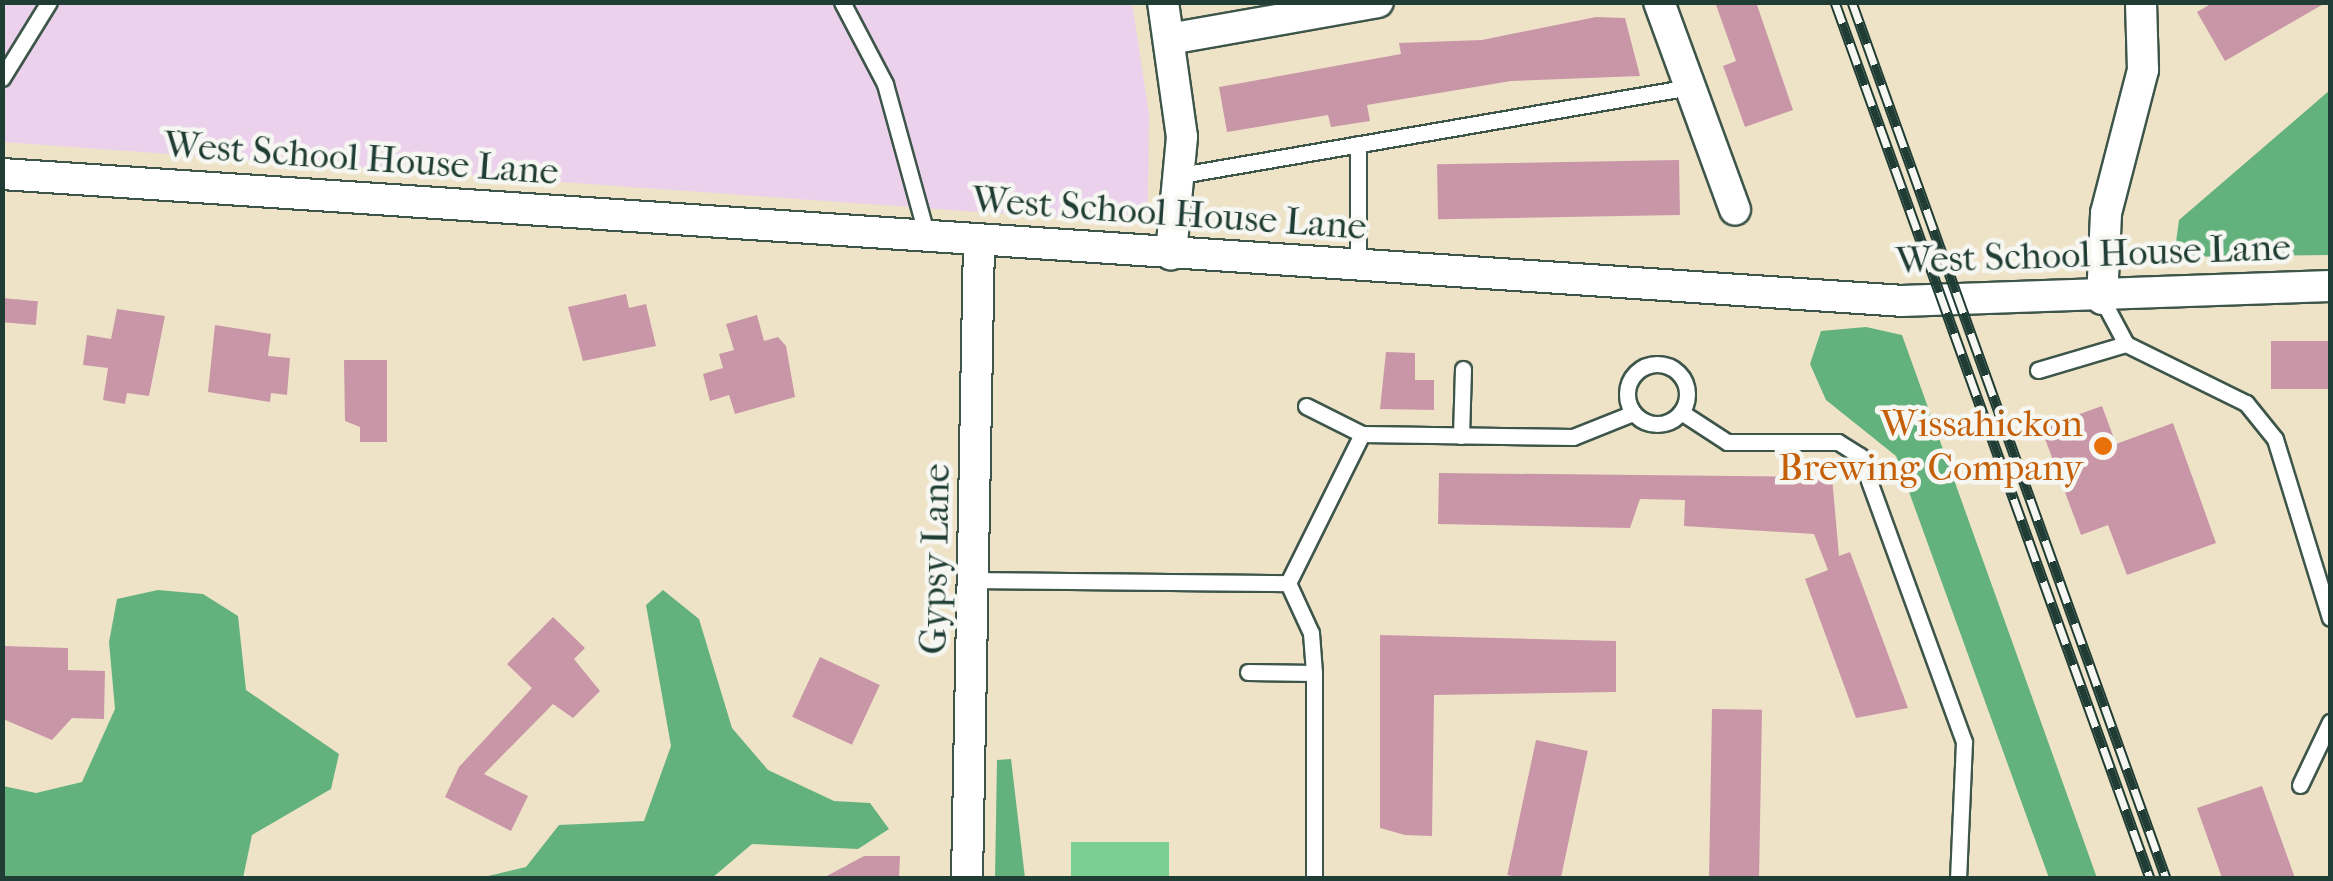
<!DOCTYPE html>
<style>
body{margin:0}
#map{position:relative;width:2333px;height:881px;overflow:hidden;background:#eee3c7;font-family:"IM FELL French Canon",serif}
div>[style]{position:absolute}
.built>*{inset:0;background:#ebd1ec}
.green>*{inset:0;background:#7acf93;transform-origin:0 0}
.forest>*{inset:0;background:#63b27d}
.building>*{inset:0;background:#c996a8;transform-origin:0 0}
.roads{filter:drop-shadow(2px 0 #3e564a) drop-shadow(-2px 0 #3e564a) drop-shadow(0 2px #3e564a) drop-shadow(0 -2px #3e564a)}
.service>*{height:15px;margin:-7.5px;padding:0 7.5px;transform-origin:7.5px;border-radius:7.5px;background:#fff}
.service>.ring{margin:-7.5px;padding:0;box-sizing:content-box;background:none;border:15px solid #fff;border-radius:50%}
.minor>*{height:30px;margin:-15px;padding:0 15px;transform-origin:15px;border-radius:15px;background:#fff}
.rail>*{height:11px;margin-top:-5.5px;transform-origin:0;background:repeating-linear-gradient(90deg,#f6f6f2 0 22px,#1f3d34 0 44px);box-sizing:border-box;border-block:2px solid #1f3d34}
.dots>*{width:28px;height:28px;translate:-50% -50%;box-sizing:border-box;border:5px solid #f6f6f2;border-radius:50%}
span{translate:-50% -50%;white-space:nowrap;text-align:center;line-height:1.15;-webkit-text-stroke:9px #f6f6f2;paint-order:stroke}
.street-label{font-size:38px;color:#1f3d34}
.food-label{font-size:38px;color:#c56008}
.right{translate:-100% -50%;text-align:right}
.frame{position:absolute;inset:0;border:5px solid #1f3d34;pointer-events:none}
</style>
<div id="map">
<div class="built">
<div style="clip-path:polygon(2px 3px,1132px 3px,1149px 114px,1148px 204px,1119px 222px,3px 142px)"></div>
</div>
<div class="green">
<div style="left:1169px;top:842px;width:36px;height:98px;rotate:90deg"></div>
</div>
<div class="forest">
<div style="clip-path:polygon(2330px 90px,2330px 255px,2174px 257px,2179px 220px)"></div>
<div style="clip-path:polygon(1866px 327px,1902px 335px,2097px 878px,2049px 878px,1896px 456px,1826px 400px,1810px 364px,1821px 331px)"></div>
<div style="clip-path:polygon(158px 590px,203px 594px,238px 616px,246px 690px,339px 754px,331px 789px,252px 835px,243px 878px,3px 878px,3px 786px,36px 793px,82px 782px,115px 709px,109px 642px,117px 599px)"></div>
<div style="clip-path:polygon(663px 590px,699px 619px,732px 728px,768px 770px,834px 801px,870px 803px,889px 829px,858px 849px,752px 844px,712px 878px,480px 878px,526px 867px,559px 825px,644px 821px,671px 746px,646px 605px)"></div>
<div style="clip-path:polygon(1011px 759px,1025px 878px,995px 878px,997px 760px)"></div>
</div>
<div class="building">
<div style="clip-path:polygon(1715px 2px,1756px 2px,1793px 110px,1745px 127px,1723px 66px,1736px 61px)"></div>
<div style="clip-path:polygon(2214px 2px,2327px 2px,2225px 61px,2197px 12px)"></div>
<div style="clip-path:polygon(1596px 17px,1625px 18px,1640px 76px,1511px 81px,1367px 105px,1370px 121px,1331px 127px,1328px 115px,1227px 132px,1219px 87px,1401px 54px,1399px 43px,1482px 40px)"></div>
<div style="left:1679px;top:160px;width:55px;height:242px;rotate:89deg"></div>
<div style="clip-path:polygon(626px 294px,629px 308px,646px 304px,656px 346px,583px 361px,568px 307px)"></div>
<div style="left:2px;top:298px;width:36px;height:24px;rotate:5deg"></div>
<div style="clip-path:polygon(117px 309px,165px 316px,149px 396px,127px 393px,125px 404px,103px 400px,108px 368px,83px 365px,87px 335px,111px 339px)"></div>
<div style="clip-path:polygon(757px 315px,764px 341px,778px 337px,786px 346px,795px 397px,735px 414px,729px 395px,710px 401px,703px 374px,723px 368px,719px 354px,734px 350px,726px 324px)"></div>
<div style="clip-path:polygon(215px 325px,271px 334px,268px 356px,290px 358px,287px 395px,271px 393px,270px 402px,208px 392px)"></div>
<div style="left:2330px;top:341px;width:48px;height:59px;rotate:90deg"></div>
<div style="clip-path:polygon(1386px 352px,1415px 353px,1415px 380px,1434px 380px,1434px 410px,1380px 409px)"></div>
<div style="clip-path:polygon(344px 360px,387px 360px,387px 442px,360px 442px,360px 427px,345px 421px)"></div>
<div style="clip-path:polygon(2102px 406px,2116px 444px,2173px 423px,2216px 543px,2127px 575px,2108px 525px,2081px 535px,2041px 428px)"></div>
<div style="clip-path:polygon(1439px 473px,1832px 477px,1839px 556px,1850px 552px,1908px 708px,1856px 718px,1805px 579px,1828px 570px,1814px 534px,1684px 526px,1685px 500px,1640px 499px,1630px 528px,1438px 524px)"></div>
<div style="clip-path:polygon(553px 617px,585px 648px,574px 659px,600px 691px,573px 718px,553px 704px,484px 774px,528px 796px,511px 831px,445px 797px,459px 767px,532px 688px,507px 664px)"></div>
<div style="clip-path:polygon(1380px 635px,1616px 641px,1616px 692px,1434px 695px,1432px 836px,1405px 835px,1380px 828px)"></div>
<div style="clip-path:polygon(2px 646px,68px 648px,68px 670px,105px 671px,104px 719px,72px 718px,52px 740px,3px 719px)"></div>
<div style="left:820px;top:657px;width:66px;height:66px;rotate:25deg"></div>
<div style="left:1712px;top:709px;width:50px;height:169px;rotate:1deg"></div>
<div style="left:1536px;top:740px;width:53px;height:138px;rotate:12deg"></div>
<div style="clip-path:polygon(2262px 786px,2295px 878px,2222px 878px,2197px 808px)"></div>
<div style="clip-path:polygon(864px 856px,900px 856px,899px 878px,823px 878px)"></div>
</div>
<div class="roads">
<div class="service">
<div style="left:842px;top:2px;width:93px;rotate:62.3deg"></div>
<div style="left:885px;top:84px;width:159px;rotate:74.6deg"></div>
<div style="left:2px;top:78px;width:89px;rotate:-58.3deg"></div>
<div style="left:1358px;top:144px;width:122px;rotate:90deg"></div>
<div style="left:1181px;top:175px;width:517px;rotate:-9.81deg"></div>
<div style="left:2102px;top:299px;width:51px;rotate:61.9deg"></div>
<div style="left:2126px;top:344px;width:134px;rotate:26.2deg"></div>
<div style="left:2246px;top:403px;width:46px;rotate:51.1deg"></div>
<div style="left:2275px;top:439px;width:187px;rotate:72.9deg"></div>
<div class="ring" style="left:1627px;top:364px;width:45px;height:45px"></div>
<div style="left:2038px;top:370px;width:92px;rotate:-16.5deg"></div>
<div style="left:1306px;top:406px;width:63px;rotate:26.6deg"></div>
<div style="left:1362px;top:434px;width:166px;rotate:116.4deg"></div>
<div style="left:1288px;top:583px;width:55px;rotate:65.3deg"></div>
<div style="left:1311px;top:633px;width:40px;rotate:85.7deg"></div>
<div style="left:1681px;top:412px;width:55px;rotate:33.1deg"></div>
<div style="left:1727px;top:442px;width:111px"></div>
<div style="left:1838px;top:442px;width:26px;rotate:32deg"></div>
<div style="left:1860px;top:456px;width:304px;rotate:70deg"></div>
<div style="left:1964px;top:742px;width:136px;rotate:92.5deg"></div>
<div style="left:1362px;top:434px;width:211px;rotate:0.8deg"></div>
<div style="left:1573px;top:437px;width:65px;rotate:-21.8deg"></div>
<div style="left:1461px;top:436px;width:67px;rotate:-88.3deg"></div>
<div style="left:976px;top:580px;width:312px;rotate:0.6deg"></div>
<div style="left:1248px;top:672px;width:66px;rotate:0.9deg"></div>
<div style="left:1314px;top:673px;width:205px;rotate:90deg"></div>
<div style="left:2300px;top:785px;width:70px;rotate:-64.5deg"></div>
</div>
<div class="minor">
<div style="left:1163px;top:2px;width:136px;rotate:82deg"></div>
<div style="left:1182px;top:137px;width:118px;rotate:95.4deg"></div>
<div style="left:1659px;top:2px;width:221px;rotate:69.9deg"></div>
<div style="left:1169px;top:39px;width:212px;rotate:-10deg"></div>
<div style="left:2px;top:174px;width:1904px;rotate:3.82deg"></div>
<div style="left:1902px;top:301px;width:428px;rotate:-2deg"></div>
<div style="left:2102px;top:299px;width:86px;rotate:-87.3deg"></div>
<div style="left:2106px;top:213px;width:148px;rotate:-75.5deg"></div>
<div style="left:2143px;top:70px;width:68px;rotate:-91.7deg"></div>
<div style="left:967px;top:878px;width:638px;rotate:-88.92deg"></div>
</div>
</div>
<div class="rail">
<div style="left:1835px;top:2px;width:931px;rotate:70.22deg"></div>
<div style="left:1852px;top:2px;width:931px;rotate:70.28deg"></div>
</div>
<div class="dots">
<div style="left:2103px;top:446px;background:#e8710a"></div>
</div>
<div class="street-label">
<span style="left:361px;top:158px;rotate:4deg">West School House Lane</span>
<span style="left:1169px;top:213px;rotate:4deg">West School House Lane</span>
<span style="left:2093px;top:254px;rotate:-2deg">West School House Lane</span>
<span style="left:935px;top:559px;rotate:-89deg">Gypsy Lane</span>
</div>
<div class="food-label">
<span class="right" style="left:2083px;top:446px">Wissahickon<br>Brewing Company</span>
</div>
<div class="frame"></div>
</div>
